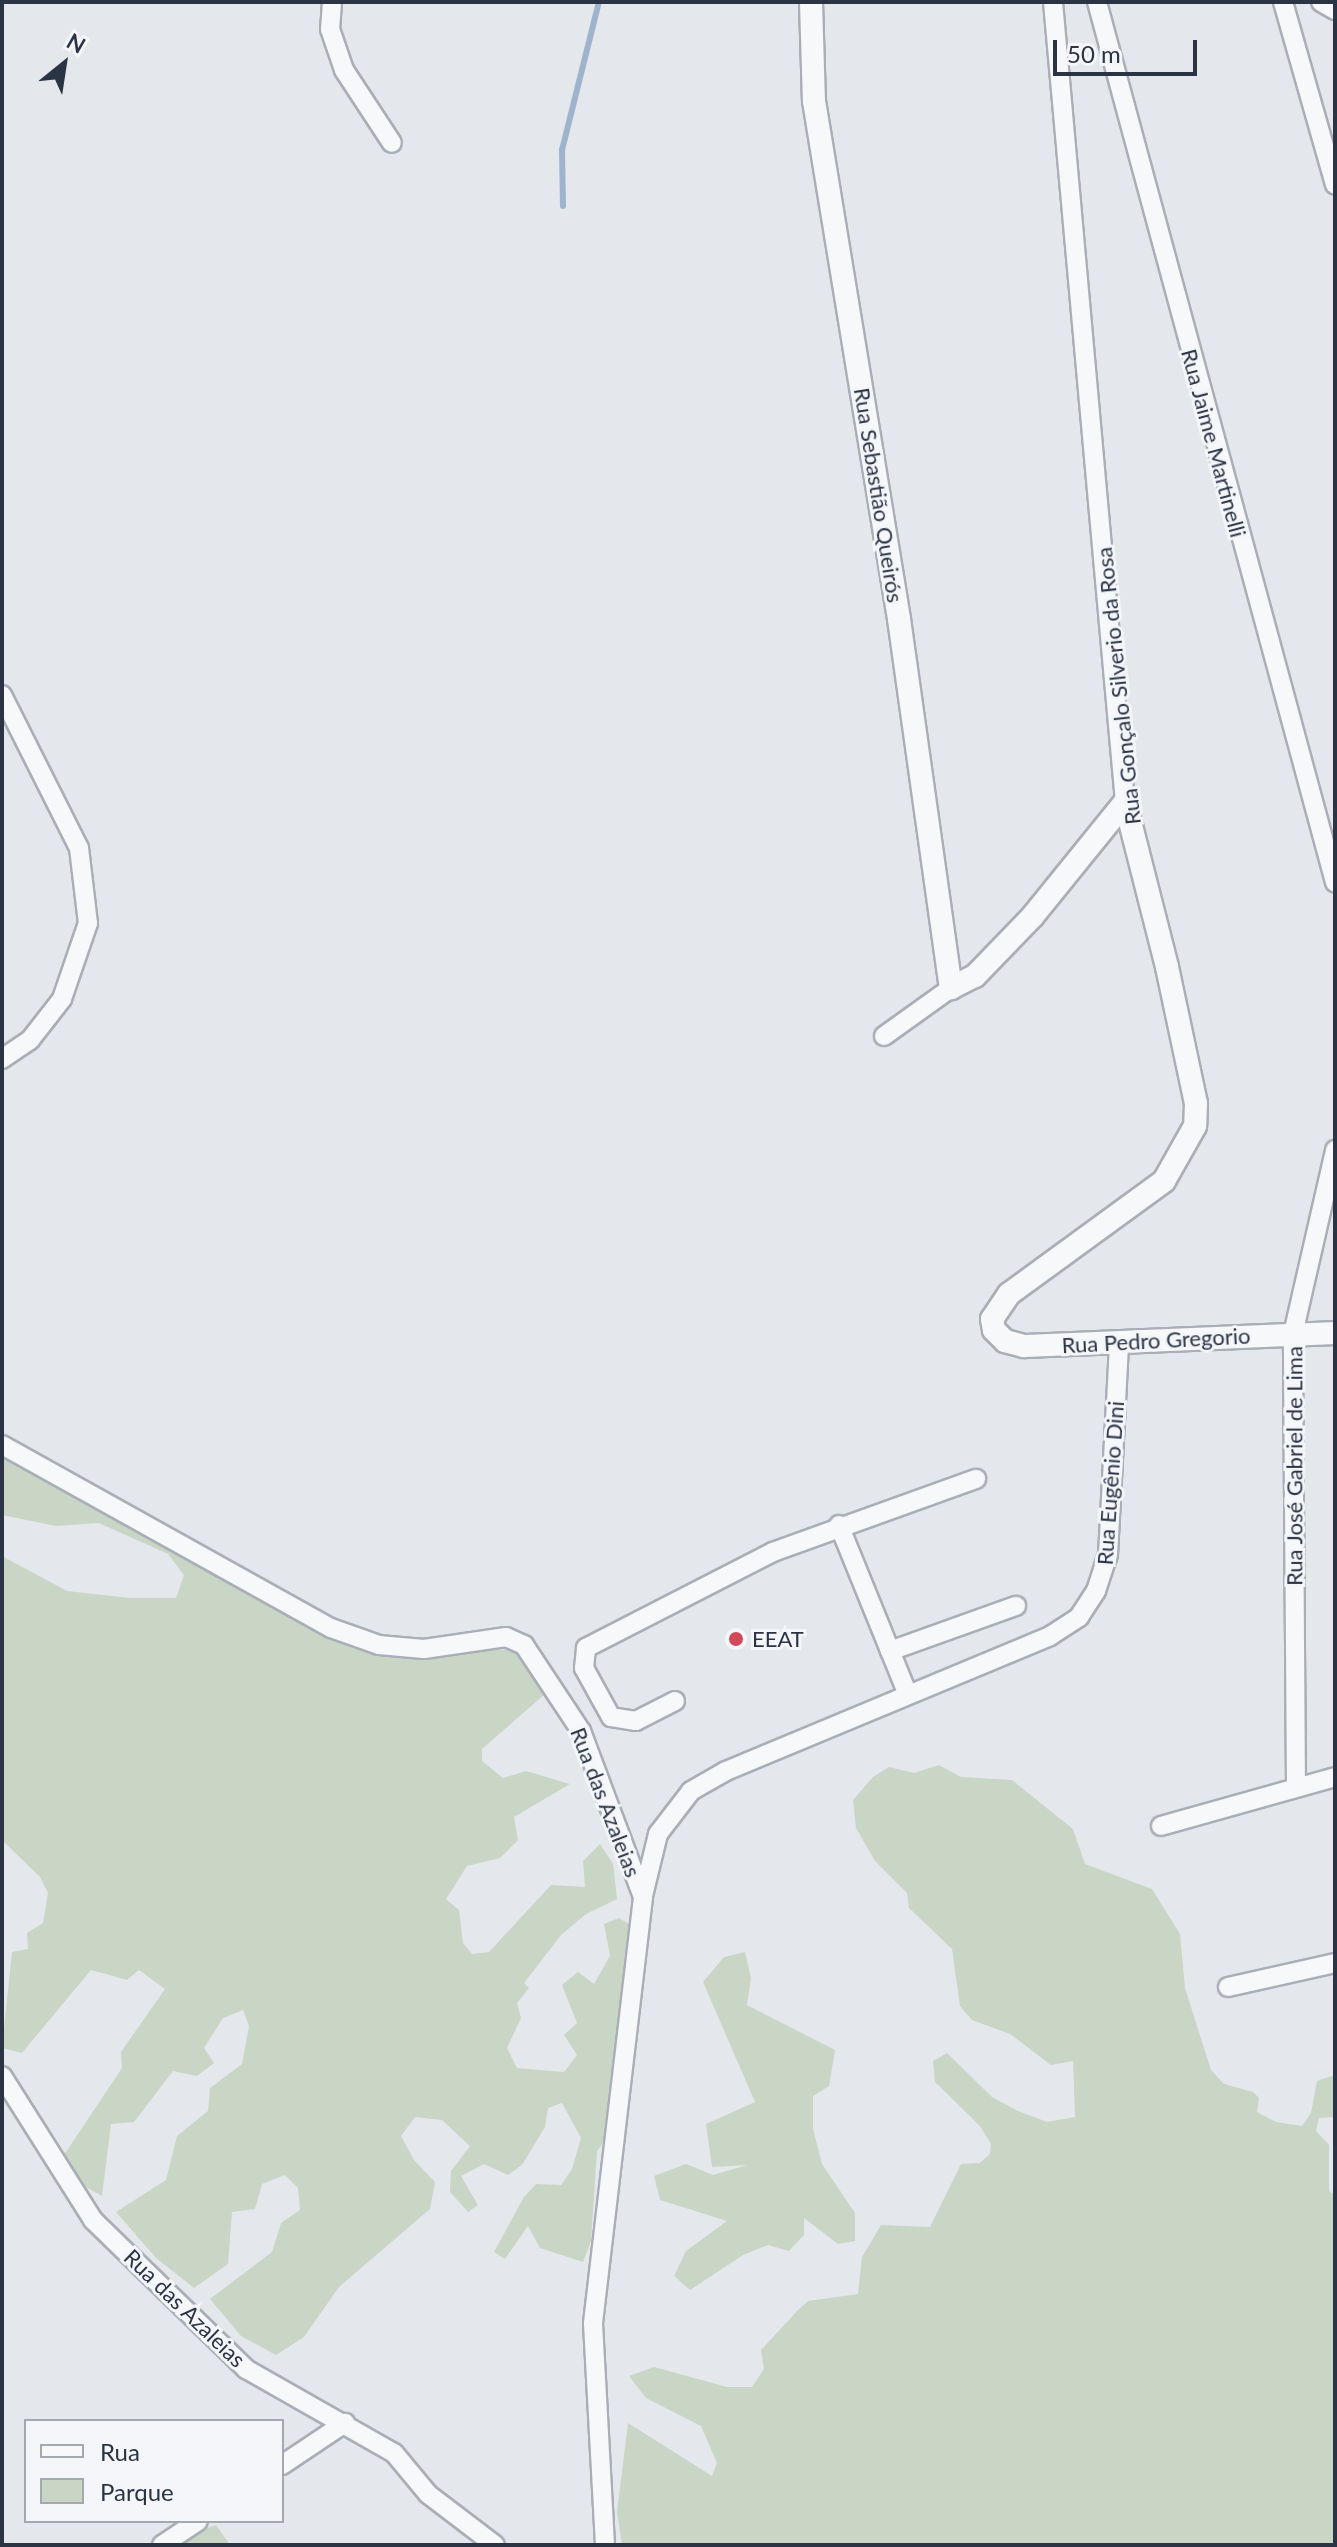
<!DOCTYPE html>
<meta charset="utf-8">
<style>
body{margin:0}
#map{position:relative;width:1337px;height:2547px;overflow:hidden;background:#e4e7ec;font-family:Lato,sans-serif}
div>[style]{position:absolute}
.green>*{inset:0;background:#c9d6c5}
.stream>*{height:6px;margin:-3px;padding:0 3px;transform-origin:3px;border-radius:3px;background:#9fb4cc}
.roads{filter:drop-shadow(2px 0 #a9aeb7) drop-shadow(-2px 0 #a9aeb7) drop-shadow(0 2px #a9aeb7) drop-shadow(0 -2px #a9aeb7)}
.minor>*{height:18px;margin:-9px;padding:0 9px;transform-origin:9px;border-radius:9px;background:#f7f8fa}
.tertiary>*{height:22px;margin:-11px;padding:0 11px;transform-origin:11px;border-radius:11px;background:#f7f8fa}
.dots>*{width:22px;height:22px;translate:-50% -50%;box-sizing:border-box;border:4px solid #f4f6f9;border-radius:50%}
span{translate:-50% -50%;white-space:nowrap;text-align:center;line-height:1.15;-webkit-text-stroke:6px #f4f6f9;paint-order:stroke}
.street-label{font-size:22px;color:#2b3445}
.poi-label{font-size:22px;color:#2b3445}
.left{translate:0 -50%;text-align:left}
.frame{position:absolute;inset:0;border:4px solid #2b3445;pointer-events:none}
.legend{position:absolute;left:24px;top:2419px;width:260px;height:104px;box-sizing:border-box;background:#f4f6f9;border:2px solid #a4a8b1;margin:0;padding:10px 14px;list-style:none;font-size:24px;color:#2b3445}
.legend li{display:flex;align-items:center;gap:16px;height:40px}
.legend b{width:40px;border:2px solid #a4a8b1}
.north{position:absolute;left:24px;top:24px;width:80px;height:80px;-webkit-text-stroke:6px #f4f6f9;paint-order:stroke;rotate:30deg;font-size:22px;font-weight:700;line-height:32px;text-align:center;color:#2b3445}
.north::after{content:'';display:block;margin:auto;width:28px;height:36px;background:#2b3445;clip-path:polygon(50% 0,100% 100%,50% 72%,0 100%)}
.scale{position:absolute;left:1053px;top:40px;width:144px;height:36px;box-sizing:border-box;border:4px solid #2b3445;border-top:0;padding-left:10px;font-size:24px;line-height:28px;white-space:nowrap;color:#2b3445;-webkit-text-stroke:6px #f4f6f9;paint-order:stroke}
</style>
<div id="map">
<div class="green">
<div style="clip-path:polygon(2px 1458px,354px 1648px,423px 1658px,470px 1649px,513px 1650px,544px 1681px,546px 1693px,482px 1749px,482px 1761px,503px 1778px,526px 1771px,570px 1784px,514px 1817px,518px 1840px,500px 1858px,467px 1866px,446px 1899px,459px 1910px,463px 1943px,472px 1954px,489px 1952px,551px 1885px,585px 1887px,583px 1861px,600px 1844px,613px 1864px,617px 1899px,586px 1914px,561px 1935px,524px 1983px,529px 1988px,517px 2003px,521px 2018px,507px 2048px,517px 2068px,564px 2072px,577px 2055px,564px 2035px,577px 2023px,562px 1985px,578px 1972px,594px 1984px,610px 1956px,604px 1924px,619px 1918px,629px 1924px,625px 2001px,604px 2142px,597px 2151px,591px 2241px,583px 2262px,540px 2248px,528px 2226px,505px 2259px,494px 2252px,524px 2197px,536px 2184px,561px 2185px,572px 2169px,581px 2138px,562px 2103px,548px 2108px,545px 2127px,522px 2165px,508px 2175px,484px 2164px,461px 2176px,478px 2205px,468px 2212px,450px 2192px,451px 2171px,470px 2146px,442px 2120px,415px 2117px,401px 2136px,414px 2160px,435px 2182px,430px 2209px,339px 2287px,304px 2337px,276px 2355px,241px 2336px,210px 2299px,272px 2252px,281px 2223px,300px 2210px,298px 2188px,285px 2175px,262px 2184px,255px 2209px,232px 2212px,228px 2264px,194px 2288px,156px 2258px,116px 2212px,166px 2180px,177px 2136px,208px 2111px,210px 2088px,242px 2064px,249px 2026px,243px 2010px,223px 2018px,204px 2048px,214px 2063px,197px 2076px,173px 2071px,134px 2122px,111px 2124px,102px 2196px,82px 2185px,64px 2155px,122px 2068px,121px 2052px,165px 1989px,139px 1970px,127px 1980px,91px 1970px,22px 2053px,2px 2048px,12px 1952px,28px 1949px,27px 1933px,43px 1923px,48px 1893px,40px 1877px,2px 1840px,2px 1556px,67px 1591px,130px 1598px,176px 1598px,184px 1575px,168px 1554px,99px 1523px,56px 1526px,2px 1515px)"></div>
<div style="clip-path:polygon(939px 1765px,961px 1777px,1012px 1780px,1073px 1829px,1085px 1864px,1152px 1889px,1180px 1934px,1185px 1988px,1211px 2070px,1224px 2084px,1253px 2092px,1259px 2098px,1257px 2112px,1276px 2122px,1302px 2126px,1311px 2113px,1317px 2081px,1335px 2075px,1335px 2117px,1319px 2118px,1316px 2131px,1329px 2145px,1329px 2191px,1335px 2195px,1335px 2545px,622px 2545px,617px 2512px,628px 2423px,712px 2476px,717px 2463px,701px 2426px,646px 2398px,629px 2376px,654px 2367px,727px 2387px,752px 2387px,764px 2369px,761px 2350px,798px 2310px,808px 2301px,858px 2294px,862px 2257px,881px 2225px,930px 2227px,961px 2164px,980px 2163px,990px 2154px,991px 2144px,980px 2126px,935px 2082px,933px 2061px,947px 2053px,992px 2097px,1018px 2111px,1047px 2122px,1075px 2117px,1073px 2061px,1051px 2065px,1010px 2034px,972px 2020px,960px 2006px,952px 1949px,909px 1908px,907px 1893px,875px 1861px,856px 1828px,853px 1800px,873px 1777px,889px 1767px,914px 1773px)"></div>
<div style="clip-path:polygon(745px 1952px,751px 1978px,747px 2005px,835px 2050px,829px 2086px,813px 2096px,813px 2129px,822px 2164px,855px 2213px,855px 2241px,838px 2244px,804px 2218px,804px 2235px,789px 2251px,768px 2245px,743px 2255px,690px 2290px,674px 2276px,686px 2251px,727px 2221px,660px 2200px,654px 2176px,686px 2164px,713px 2175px,747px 2165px,712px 2167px,706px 2124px,755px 2102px,703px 1982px,724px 1957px)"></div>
<div style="clip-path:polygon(216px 2525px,230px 2545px,179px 2545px,197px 2532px)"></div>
</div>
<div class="stream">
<div style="left:563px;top:206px;width:56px;rotate:-91deg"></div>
<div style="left:562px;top:150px;width:153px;rotate:-76deg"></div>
</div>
<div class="roads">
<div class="minor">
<div style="left:332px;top:2px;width:27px;rotate:94deg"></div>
<div style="left:330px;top:29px;width:43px;rotate:71.1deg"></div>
<div style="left:344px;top:70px;width:87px;rotate:56.7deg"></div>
<div style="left:1053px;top:2px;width:803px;rotate:84.86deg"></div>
<div style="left:1097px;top:2px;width:912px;rotate:74.87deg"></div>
<div style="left:1283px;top:2px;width:190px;rotate:74.1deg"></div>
<div style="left:1321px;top:2px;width:16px;rotate:30deg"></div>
<div style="left:2px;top:695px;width:171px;rotate:63.3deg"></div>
<div style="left:79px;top:848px;width:76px;rotate:83.2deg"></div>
<div style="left:88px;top:923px;width:80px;rotate:108.9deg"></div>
<div style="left:62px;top:999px;width:52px;rotate:128deg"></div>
<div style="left:30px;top:1040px;width:34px;rotate:146deg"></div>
<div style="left:884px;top:1036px;width:82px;rotate:-35.6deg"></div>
<div style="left:2px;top:1445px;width:376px;rotate:29.1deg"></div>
<div style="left:331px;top:1628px;width:51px;rotate:19.5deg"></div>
<div style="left:379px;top:1645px;width:45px;rotate:5.1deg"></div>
<div style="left:424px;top:1649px;width:83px;rotate:-8.3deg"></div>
<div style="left:506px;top:1637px;width:20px;rotate:24deg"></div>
<div style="left:524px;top:1645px;width:103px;rotate:56.5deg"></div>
<div style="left:581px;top:1731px;width:174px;rotate:69.5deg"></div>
<div style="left:839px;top:1525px;width:183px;rotate:67.9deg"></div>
<div style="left:890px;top:1651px;width:134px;rotate:-19.7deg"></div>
<div style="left:675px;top:1701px;width:44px;rotate:152.9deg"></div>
<div style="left:636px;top:1721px;width:25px;rotate:-171deg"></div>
<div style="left:611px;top:1717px;width:56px;rotate:-118.9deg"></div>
<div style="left:584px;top:1668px;width:20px;rotate:-84deg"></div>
<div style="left:586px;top:1648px;width:210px;rotate:-27.2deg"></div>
<div style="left:773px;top:1552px;width:216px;rotate:-19.8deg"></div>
<div style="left:1296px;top:1787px;width:453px;rotate:-90.4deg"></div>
<div style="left:1293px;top:1334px;width:189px;rotate:-77.1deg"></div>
<div style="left:1161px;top:1826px;width:181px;rotate:-15.7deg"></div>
<div style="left:1228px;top:1987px;width:110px;rotate:-12.6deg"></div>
<div style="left:2px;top:2076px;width:170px;rotate:57.7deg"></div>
<div style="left:93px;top:2220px;width:214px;rotate:44.2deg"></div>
<div style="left:246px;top:2369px;width:170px;rotate:29.6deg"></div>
<div style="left:394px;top:2453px;width:53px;rotate:50.3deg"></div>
<div style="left:428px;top:2494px;width:84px;rotate:37.3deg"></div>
<div style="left:282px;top:2465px;width:76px;rotate:-33.7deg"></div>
<div style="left:162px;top:2545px;width:43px;rotate:-33.7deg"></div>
<div style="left:605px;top:2545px;width:222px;rotate:-93.1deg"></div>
<div style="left:593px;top:2323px;width:430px;rotate:-83.3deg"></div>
<div style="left:643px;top:1896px;width:64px;rotate:-76.4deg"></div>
<div style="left:658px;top:1834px;width:54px;rotate:-52.5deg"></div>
<div style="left:691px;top:1791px;width:40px;rotate:-29.7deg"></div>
<div style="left:726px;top:1771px;width:351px;rotate:-22.6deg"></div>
<div style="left:1050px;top:1636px;width:35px;rotate:-33deg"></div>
<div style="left:1079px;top:1617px;width:31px;rotate:-57deg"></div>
<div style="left:1096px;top:1591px;width:38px;rotate:-72deg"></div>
<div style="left:1108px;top:1555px;width:213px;rotate:-87deg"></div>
</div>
<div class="tertiary">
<div style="left:811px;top:2px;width:99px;rotate:88.3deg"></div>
<div style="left:814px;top:101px;width:525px;rotate:80.68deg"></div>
<div style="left:899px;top:619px;width:373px;rotate:82deg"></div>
<div style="left:951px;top:988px;width:27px;rotate:-27deg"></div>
<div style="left:975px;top:976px;width:82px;rotate:-46deg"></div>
<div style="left:1032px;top:917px;width:148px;rotate:-51deg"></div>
<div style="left:1125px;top:802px;width:170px;rotate:75.7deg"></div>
<div style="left:1167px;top:967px;width:139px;rotate:78deg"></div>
<div style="left:1196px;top:1103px;width:23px;rotate:92deg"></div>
<div style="left:1195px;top:1126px;width:63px;rotate:119.4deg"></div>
<div style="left:1164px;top:1181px;width:192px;rotate:143.9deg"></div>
<div style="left:1009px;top:1294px;width:30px;rotate:124deg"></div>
<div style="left:992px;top:1319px;width:11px;rotate:80deg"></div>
<div style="left:994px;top:1330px;width:16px;rotate:45deg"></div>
<div style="left:1005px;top:1341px;width:20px;rotate:15deg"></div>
<div style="left:1024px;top:1346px;width:311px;rotate:-2.4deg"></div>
</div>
</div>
<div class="dots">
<div style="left:736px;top:1639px;background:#d1495b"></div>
</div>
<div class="street-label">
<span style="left:1214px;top:443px;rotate:75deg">Rua Jaime Martinelli</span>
<span style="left:879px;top:495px;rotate:81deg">Rua Sebastião Queirós</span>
<span style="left:1118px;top:686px;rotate:-96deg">Rua Gonçalo Silverio da Rosa</span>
<span style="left:1156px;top:1340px;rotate:-3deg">Rua Pedro Gregorio</span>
<span style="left:1294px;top:1466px;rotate:-90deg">Rua José Gabriel de Lima</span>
<span style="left:1110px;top:1483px;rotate:-86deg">Rua Eugênio Dini</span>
<span style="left:606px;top:1802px;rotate:69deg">Rua das Azaleias</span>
<span style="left:185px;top:2308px;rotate:44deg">Rua das Azaleias</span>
</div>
<div class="poi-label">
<span class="left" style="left:752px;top:1639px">EEAT</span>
</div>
<div class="frame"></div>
<ul class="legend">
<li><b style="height:10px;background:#f7f8fa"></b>Rua</li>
<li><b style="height:22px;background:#c9d6c5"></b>Parque</li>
</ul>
<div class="north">N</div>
<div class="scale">50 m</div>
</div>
